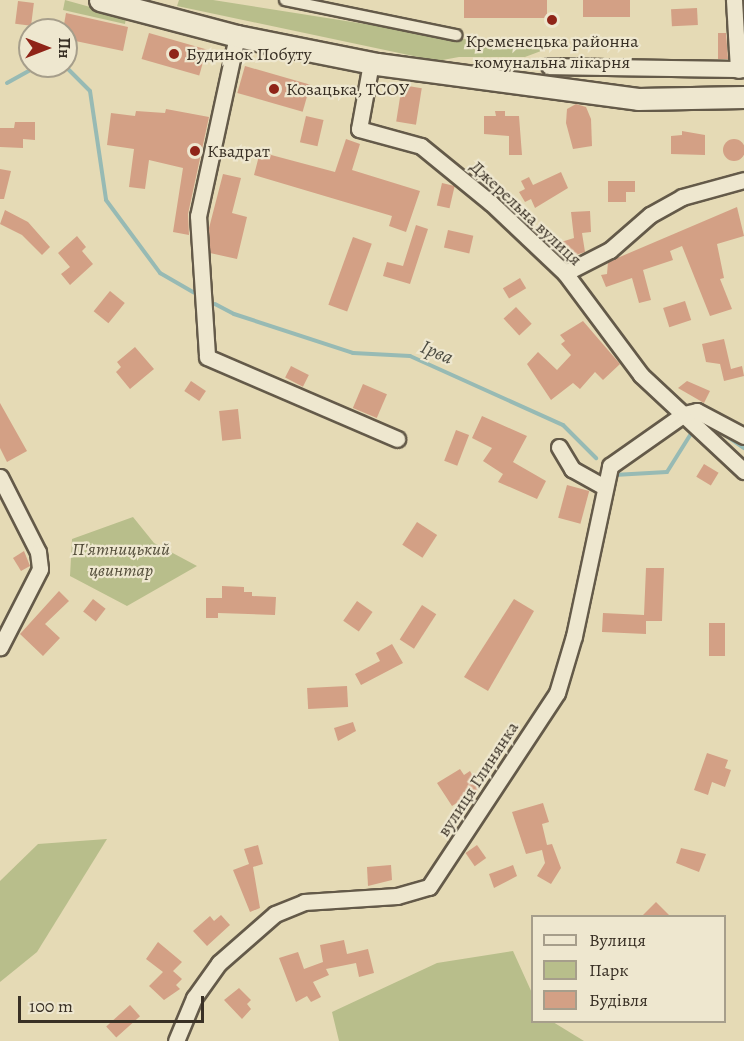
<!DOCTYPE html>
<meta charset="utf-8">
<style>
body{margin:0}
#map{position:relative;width:744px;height:1041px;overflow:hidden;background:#e5dab5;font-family:Alegreya,serif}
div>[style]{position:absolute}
.green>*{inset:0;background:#b8be8b}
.stream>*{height:4px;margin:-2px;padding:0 2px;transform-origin:2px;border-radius:2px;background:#97bab4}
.building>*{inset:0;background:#d3a085;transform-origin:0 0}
.round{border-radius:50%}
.roads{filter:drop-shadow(2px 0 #645a49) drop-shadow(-2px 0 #645a49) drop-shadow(0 2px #645a49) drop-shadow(0 -2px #645a49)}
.pedestrian>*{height:10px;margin:-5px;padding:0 5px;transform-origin:5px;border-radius:5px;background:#eee7cf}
.minor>*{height:15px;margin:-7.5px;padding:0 7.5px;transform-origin:7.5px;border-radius:7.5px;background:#eee7cf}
.secondary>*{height:21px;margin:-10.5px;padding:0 10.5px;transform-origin:10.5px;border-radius:10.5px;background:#eee7cf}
.dots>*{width:16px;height:16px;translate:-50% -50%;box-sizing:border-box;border:3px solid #eee7cf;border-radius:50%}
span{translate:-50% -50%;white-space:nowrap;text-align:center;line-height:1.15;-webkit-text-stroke:4.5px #eee7cf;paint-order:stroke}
.poi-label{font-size:18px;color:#393025}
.left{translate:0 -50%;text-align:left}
.street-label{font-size:18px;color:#393025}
.park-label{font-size:18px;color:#524c39;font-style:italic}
.water-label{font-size:20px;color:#4c4c42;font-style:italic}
.legend{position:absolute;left:531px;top:915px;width:195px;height:108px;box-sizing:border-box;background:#eee7cf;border:2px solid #a69e8b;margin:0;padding:8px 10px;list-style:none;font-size:18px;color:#393025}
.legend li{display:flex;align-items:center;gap:12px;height:30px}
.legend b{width:30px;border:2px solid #a69e8b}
.north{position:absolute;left:18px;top:18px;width:60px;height:60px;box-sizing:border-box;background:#eee7cf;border:2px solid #a69e8b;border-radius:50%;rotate:90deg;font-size:16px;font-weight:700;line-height:24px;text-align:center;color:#393025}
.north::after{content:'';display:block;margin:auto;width:21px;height:27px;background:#8f2418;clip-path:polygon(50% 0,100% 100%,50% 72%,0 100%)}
.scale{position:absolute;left:18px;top:996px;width:186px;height:27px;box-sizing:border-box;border:3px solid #393025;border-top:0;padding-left:8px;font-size:18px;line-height:21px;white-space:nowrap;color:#393025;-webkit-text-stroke:4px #eee7cf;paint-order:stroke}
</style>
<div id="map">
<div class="green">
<div style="clip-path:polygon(65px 0,126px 17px,125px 24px,63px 10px)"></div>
<div style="clip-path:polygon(179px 0,213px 0,460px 39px,544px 39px,541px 51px,525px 57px,459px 57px,437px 61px,177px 6px)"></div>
<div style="clip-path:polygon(133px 517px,154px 543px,197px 566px,127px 606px,70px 576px,72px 539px)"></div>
<div style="clip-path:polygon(107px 839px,37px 952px,0 982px,0 881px,38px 844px)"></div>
<div style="clip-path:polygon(513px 951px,532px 993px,532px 1022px,553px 1022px,584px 1041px,339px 1041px,332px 1012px,437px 963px)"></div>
</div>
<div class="stream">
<div style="left:65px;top:66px;width:35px;rotate:45deg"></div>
<div style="left:90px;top:91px;width:110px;rotate:81.6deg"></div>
<div style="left:106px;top:200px;width:91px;rotate:53.5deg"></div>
<div style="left:160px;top:273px;width:39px;rotate:30deg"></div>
<div style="left:7px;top:83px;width:35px;rotate:-29deg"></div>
<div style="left:215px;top:304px;width:21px;rotate:28deg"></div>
<div style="left:234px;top:314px;width:125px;rotate:18.1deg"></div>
<div style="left:353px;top:353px;width:57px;rotate:3deg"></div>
<div style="left:410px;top:356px;width:168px;rotate:24.3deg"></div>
<div style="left:563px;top:425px;width:47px;rotate:45deg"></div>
<div style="left:721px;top:432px;width:28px;rotate:35deg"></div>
<div style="left:614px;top:475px;width:53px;rotate:-3.2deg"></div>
<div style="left:667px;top:472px;width:51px;rotate:-57.9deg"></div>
</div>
<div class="building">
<div style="left:464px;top:0;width:83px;height:18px"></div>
<div style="left:583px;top:0;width:47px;height:17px"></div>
<div style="left:18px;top:1px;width:16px;height:23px;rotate:7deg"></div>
<div style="left:697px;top:8px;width:17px;height:26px;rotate:87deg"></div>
<div style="clip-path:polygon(66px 13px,128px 27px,123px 51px,66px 39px,63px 30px)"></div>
<div style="left:149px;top:33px;width:60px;height:27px;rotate:16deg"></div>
<div style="clip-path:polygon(718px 33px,726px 33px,728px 59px,718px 59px)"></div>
<div style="left:245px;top:66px;width:68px;height:28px;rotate:16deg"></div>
<div style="left:402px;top:85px;width:20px;height:37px;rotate:9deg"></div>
<div style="clip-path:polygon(576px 104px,586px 107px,591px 119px,592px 146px,573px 149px,566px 123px,567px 109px)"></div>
<div style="clip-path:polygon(166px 109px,209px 117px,188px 214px,189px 235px,173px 232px,183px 168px,149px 160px,145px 189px,129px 187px,134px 149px,107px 145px,111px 113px,135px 116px,136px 111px,165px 113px)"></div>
<div style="clip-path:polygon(495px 111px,505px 111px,505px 116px,519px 116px,522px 155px,509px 155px,509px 136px,484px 134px,484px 116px,496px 116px)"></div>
<div style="left:306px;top:116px;width:18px;height:27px;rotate:13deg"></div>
<div style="clip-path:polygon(15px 122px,35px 122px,35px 140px,23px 139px,23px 148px,0 147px,0 128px,14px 128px)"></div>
<div style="clip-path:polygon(682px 131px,705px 135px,705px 155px,671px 154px,671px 136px,682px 135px)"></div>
<div style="clip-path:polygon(346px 139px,360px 144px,352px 170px,420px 191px,406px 232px,389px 226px,392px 216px,254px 175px,260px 152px,335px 172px)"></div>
<div class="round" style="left:723px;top:139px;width:22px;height:22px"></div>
<div style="clip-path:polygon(0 169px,11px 171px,4px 199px,0 199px)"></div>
<div style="clip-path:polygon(561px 172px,568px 188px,535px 208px,531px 199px,525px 202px,519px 192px,525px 189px,521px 181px,529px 177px,533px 185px)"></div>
<div style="clip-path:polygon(223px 174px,241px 178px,232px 213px,247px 217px,237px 259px,210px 253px,209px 228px)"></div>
<div style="clip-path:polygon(608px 181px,635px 181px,635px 192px,626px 192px,626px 202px,608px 202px)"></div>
<div style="left:442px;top:183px;width:13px;height:23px;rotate:13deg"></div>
<div style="clip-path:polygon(737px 207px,744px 236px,717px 244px,724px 278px,720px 279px,732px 309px,710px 316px,682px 246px,670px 251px,673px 260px,643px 270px,651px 300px,639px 303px,632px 278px,606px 287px,601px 275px,607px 274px,608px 262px)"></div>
<div style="clip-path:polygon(5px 210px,28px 222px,50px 247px,42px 255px,22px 235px,0 224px)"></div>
<div style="clip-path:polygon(590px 211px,591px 232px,582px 233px,585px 252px,566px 258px,561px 242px,574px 238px,571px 212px)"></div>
<div style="clip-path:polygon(416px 225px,428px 229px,410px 284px,383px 276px,387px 262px,403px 266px)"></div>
<div style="left:448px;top:230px;width:26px;height:18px;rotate:13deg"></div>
<div style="clip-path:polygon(77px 236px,86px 247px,82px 251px,93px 264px,70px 285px,61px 274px,70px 267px,58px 253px)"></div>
<div style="left:353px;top:237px;width:20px;height:72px;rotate:20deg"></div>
<div style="left:520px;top:278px;width:12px;height:20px;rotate:59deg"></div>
<div style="left:110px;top:291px;width:19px;height:26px;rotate:39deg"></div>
<div style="left:685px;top:301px;width:20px;height:23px;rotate:72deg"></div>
<div style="left:516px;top:307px;width:23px;height:17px;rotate:47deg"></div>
<div style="clip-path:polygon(583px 321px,620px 364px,603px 380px,595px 372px,580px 389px,573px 383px,551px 400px,527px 364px,538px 352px,557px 370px,571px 355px,561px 344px,565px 341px,560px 335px)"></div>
<div style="clip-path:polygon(724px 339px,731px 369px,742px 366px,744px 376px,724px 381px,720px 364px,706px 362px,702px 344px)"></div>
<div style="clip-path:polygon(135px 347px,154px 369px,130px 389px,116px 372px,121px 367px,117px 362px)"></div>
<div style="left:291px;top:366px;width:20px;height:13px;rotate:27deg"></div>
<div style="left:191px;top:381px;width:18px;height:12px;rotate:34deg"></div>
<div style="clip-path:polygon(687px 381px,710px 391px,704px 403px,678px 388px)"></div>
<div style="left:363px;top:384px;width:26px;height:26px;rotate:23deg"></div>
<div style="clip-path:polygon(0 403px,27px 451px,7px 462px,0 448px)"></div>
<div style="left:238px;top:409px;width:30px;height:19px;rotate:84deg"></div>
<div style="clip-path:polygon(482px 416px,527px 436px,513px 462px,546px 481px,537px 499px,498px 482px,503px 474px,483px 461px,492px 448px,472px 438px)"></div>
<div style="left:456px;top:430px;width:14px;height:33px;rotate:21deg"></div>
<div style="left:704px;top:464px;width:17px;height:15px;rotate:31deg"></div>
<div style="left:567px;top:485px;width:23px;height:34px;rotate:15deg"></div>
<div style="left:417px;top:522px;width:24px;height:27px;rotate:33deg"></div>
<div style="clip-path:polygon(24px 551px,30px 566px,21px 571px,13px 558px)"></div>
<div style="clip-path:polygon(646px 568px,664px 568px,662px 621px,646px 621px,646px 634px,602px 632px,603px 613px,644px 615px)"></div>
<div style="clip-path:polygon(222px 586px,244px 587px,244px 592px,252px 592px,252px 596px,276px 597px,275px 615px,218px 613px,218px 618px,206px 618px,206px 598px,222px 598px)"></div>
<div style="clip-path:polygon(59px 591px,69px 601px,45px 624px,60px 638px,43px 656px,20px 634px)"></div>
<div style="left:93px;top:599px;width:16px;height:16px;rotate:38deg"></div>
<div style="clip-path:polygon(514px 599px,534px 611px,488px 691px,464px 677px)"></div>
<div style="left:357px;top:601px;width:19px;height:24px;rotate:35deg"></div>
<div style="left:422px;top:605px;width:17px;height:41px;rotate:33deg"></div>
<div style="left:709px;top:623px;width:16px;height:33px"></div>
<div style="clip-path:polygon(392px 644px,403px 663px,361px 685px,355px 674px,380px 661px,376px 653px)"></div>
<div style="left:347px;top:686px;width:21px;height:40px;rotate:87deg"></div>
<div style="clip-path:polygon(353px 722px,356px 731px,338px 741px,334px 728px)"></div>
<div style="clip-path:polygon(707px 753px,728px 760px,725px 768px,731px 770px,725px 787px,712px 782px,708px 795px,694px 790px)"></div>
<div style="clip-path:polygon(460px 769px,464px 775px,470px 771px,480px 788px,452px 806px,437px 783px)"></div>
<div style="clip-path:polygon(543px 803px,549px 822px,542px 824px,547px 845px,552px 844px,561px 868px,551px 884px,537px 876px,545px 863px,542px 850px,526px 854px,512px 812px)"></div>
<div style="clip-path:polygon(258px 845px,263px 864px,253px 867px,260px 908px,250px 912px,233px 870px,249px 864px,244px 849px)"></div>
<div style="left:477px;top:845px;width:16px;height:14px;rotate:55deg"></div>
<div style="clip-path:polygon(681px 848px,706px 854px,699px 872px,676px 863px)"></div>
<div style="clip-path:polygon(391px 865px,392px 880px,368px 886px,367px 867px)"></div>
<div style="clip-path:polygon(513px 865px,517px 876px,494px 888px,489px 874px)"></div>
<div style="clip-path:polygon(656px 902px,670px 916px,642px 916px)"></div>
<div style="clip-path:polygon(221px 915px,230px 925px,207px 946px,193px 931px,210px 916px,214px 921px)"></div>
<div style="clip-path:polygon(344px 940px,347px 954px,368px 949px,374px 973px,359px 977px,356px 963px,326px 969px,329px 975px,313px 982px,321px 997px,311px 1002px,307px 996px,296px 1002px,279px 958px,298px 952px,304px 969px,323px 962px,320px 945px)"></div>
<div style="clip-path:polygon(158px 942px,182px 962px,173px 971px,182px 979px,176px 985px,180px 989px,164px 1000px,149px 986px,163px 972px,146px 959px)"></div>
<div style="clip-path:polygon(239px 988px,251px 1000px,247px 1004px,251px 1009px,242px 1019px,224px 1000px)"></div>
<div style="left:130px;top:1005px;width:15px;height:32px;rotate:48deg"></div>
</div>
<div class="roads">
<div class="pedestrian">
<div style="left:285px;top:0;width:175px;rotate:11.6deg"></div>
</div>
<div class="minor">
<div style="left:734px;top:0;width:70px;rotate:86.7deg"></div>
<div style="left:237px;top:36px;width:184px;rotate:102.2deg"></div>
<div style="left:198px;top:216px;width:141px;rotate:86.3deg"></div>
<div style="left:207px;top:357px;width:207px;rotate:23.3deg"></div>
<div style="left:371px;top:63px;width:67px;rotate:100.3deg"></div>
<div style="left:359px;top:129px;width:64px;rotate:15.3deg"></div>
<div style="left:421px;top:146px;width:90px;rotate:39.2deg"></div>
<div style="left:491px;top:203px;width:102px;rotate:43.4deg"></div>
<div style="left:565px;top:273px;width:127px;rotate:53.3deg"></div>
<div style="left:641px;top:375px;width:141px;rotate:43deg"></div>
<div style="left:549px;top:66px;width:195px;rotate:0.9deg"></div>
<div style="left:565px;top:273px;width:51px;rotate:-27.1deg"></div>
<div style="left:610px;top:250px;width:53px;rotate:-41.2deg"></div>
<div style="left:650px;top:215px;width:37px;rotate:-29deg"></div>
<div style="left:682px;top:197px;width:64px;rotate:-15.3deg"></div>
<div style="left:559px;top:447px;width:26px;rotate:59deg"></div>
<div style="left:572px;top:469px;width:37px;rotate:29deg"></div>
<div style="left:0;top:477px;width:84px;rotate:63.1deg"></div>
<div style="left:38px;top:552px;width:17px;rotate:83deg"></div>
<div style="left:40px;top:569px;width:88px;rotate:117.1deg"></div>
<div style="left:176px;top:1041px;width:47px;rotate:-67.3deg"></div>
<div style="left:194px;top:998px;width:43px;rotate:-54.5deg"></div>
<div style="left:219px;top:963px;width:74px;rotate:-41.2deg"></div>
<div style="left:275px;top:914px;width:31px;rotate:-22deg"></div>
<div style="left:304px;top:902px;width:93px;rotate:-3.7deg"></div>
<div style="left:397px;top:896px;width:33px;rotate:-16deg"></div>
<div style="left:429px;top:887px;width:232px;rotate:-56.6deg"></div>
<div style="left:557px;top:693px;width:59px;rotate:-73.4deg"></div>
<div style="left:574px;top:636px;width:174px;rotate:-78deg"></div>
<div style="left:610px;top:466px;width:90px;rotate:-35.1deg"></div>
<div style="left:684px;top:414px;width:13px;rotate:-13deg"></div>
<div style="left:697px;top:411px;width:53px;rotate:28deg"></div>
</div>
<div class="secondary">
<div style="left:100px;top:0;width:142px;rotate:14.7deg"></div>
<div style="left:237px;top:36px;width:143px;rotate:11.3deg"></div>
<div style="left:377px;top:64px;width:263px;rotate:7.6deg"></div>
<div style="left:638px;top:99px;width:106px;rotate:-1.1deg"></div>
</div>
</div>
<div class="dots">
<div style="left:552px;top:20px;background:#8f2418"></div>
<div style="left:174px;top:54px;background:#8f2418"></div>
<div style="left:274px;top:89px;background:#8f2418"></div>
<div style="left:195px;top:151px;background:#8f2418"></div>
</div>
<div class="poi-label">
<span style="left:552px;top:52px">Кременецька районна<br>комунальна лікарня</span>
<span class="left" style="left:186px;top:54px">Будинок Побуту</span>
<span class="left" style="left:286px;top:89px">Козацька, ТСОУ</span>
<span class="left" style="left:207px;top:151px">Квадрат</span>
</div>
<div class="street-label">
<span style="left:526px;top:213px;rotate:43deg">Джерельна вулиця</span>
<span style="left:478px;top:779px;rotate:-57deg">вулиця Глинянка</span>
</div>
<div class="park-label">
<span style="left:121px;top:560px">П'ятницький<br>цвинтар</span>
</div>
<div class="water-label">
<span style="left:437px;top:352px;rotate:23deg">Ірва</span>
</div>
<ul class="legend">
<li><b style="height:8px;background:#eee7cf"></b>Вулиця</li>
<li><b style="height:16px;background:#b8be8b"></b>Парк</li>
<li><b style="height:16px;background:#d3a085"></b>Будівля</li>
</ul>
<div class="north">Пн</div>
<div class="scale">100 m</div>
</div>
